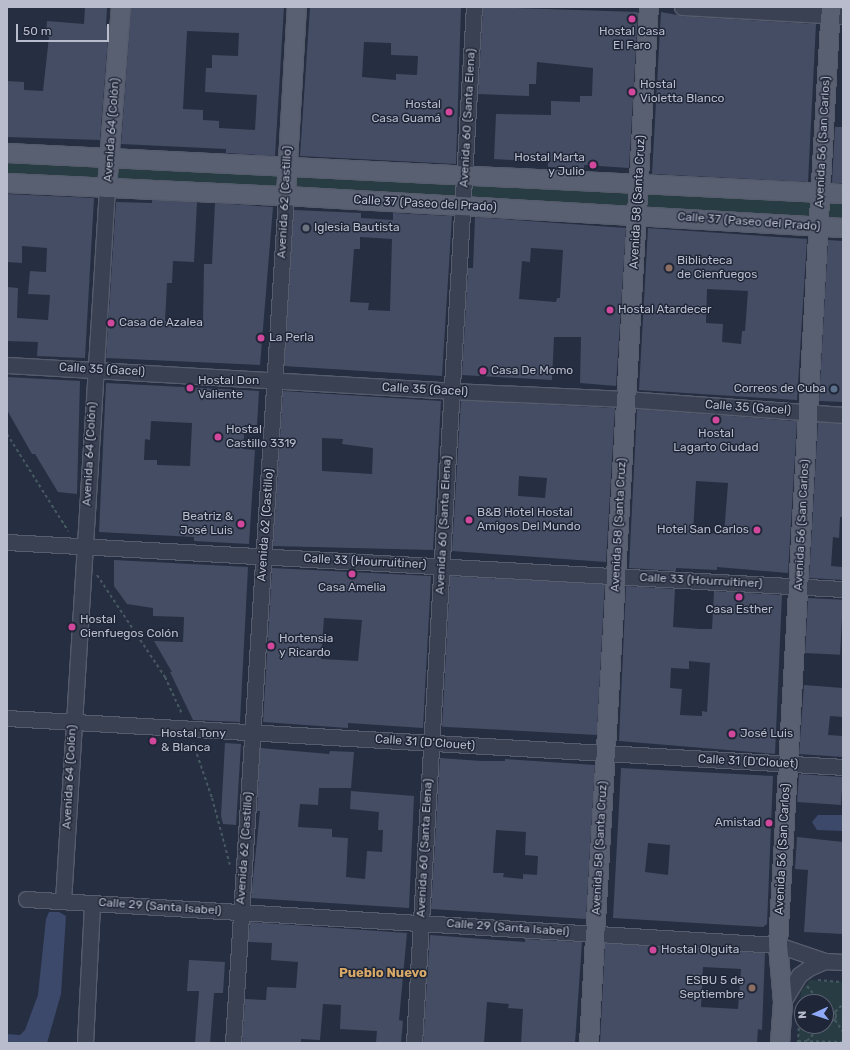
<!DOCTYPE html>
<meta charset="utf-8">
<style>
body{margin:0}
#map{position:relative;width:850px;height:1050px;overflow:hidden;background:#262e42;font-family:Rubik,sans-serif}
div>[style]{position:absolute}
.green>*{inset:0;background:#283c43;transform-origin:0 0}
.water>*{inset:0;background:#3c496b}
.building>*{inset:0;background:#454d64;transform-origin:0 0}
.path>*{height:2px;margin-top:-1px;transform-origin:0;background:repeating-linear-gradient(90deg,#465960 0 3px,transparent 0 6px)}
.path>.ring{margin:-1px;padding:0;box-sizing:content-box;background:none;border:2px solid #465960;border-radius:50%}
.roads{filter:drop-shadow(1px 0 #565c6c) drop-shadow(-1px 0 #565c6c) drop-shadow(0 1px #565c6c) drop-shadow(0 -1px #565c6c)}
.minor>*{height:15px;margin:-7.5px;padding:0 7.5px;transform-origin:7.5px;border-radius:7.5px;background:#3a4152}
.major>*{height:18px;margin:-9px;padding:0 9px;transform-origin:9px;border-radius:9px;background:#596072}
.dots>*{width:11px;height:11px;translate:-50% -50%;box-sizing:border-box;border:2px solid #1f2637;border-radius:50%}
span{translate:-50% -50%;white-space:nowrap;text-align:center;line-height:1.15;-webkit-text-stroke:3px #1f2637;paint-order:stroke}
.poi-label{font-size:12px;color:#b8bccc}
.left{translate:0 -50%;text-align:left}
.right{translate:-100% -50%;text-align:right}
.street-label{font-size:12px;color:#b8bccc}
.neighbourhood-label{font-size:13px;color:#d7a867;font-weight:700}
.frame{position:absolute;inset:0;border:8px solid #b8bccc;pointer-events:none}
.north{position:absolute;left:794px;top:994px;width:40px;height:40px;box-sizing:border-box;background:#1f2637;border:1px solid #5c6273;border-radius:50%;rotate:267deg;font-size:11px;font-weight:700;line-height:16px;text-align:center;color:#b8bccc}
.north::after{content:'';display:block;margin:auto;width:14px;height:18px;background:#8fa9f9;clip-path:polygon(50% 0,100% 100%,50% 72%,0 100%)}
.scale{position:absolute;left:16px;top:24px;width:93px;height:18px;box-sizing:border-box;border:2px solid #b8bccc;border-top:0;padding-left:5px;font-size:12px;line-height:14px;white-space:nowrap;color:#b8bccc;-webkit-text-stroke:3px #1f2637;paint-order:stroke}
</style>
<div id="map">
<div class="green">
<div style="left:7px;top:158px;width:837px;height:19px;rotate:3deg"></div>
<div style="clip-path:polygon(evenodd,810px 980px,843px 982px,843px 1043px,798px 1043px,801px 991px,810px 980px,802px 1002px,826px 1002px,826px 1026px,802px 1026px,802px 1002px)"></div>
</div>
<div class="water">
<div style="clip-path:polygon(818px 815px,843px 815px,843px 831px,817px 830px,812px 822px)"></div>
<div style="clip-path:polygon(49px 912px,59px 912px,66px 916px,61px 994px,47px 1043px,7px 1043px,7px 1034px,20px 1035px,25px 1030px,38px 995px,46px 919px)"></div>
</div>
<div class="building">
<div style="clip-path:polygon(85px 7px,107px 7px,106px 26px,109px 26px,100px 140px,7px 137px,7px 81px,24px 82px,24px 90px,43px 91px,49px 37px,46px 36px,47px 21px,84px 24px)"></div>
<div style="clip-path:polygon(evenodd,131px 7px,284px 7px,275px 156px,226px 153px,226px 149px,121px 144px,131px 7px,187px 31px,239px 33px,238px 56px,212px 55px,212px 68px,206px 68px,205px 92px,257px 95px,255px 130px,219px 128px,219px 121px,203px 120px,203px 110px,183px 109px,187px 31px)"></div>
<div style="clip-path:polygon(evenodd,310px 7px,461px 7px,456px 164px,300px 156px,310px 7px,364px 42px,391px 43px,391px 55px,418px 56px,417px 75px,396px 74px,396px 80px,362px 77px,364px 42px)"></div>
<div style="clip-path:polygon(483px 7px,638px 12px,629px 168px,584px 165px,584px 169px,548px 167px,548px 162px,494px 159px,496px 114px,551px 115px,551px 101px,580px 102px,580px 96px,592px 96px,593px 68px,537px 62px,536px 84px,529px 84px,529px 96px,478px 94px)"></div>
<div style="clip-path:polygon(661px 12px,682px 16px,816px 24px,808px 182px,652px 174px)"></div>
<div style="clip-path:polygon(835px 127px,843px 127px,843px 183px,832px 183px)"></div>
<div style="clip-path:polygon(7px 194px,94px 198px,85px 358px,37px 356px,38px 342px,7px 341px,7px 287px,18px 288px,17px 318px,48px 320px,50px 295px,28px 294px,30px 271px,46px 272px,47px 248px,22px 246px,22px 263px,7px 262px)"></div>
<div style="clip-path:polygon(152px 200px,197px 202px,194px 262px,173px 261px,172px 283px,167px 283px,165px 321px,203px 322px,204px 264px,212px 264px,215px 203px,273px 207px,260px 365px,106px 358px,116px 202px,152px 203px)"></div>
<div style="clip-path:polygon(evenodd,294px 210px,361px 213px,361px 218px,393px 220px,393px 213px,452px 216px,442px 376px,284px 366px,294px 210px,360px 237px,392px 239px,390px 311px,368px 310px,369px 303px,350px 302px,354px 249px,360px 249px,360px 237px)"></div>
<div style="clip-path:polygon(evenodd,475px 217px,626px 228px,616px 386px,580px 383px,581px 337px,554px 337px,552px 380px,462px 375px,468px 268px,473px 268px,475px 217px,531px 248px,563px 250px,560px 298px,557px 298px,556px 302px,519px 299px,522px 261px,530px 262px,531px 248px)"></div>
<div style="clip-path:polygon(evenodd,648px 228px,807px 239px,797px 400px,639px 390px,648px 228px,707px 289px,748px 291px,745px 331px,742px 331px,741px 344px,722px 342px,723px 324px,706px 323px,707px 289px)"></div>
<div style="clip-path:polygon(828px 240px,843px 241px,843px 402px,819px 401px)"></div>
<div style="clip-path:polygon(7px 377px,80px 381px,77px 494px,58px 492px,35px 454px,32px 454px,7px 410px)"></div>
<div style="clip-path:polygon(evenodd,106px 383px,259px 391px,257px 425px,245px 425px,243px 449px,255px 450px,249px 544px,194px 541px,194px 537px,99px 532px,106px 383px,151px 421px,192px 423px,190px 466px,157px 465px,157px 460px,144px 460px,145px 439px,150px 440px,151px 421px)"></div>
<div style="clip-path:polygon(evenodd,283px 391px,441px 401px,433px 550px,273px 546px,283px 391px,322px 438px,343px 439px,342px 444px,373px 448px,372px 474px,322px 471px,322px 438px)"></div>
<div style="clip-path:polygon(evenodd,461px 400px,615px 408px,606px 562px,452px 551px,461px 400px,519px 476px,547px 478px,545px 498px,518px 496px,519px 476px)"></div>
<div style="clip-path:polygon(evenodd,637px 409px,797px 421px,788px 573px,717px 567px,717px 570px,676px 568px,676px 571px,629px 568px,637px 409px,696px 481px,728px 483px,724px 534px,693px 532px,696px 481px)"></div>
<div style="clip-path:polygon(818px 422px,843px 424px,843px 517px,840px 517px,839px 538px,833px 537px,831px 566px,843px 567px,843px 580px,809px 578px)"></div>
<div style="clip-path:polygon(114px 560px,248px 567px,240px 722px,193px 720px,170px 672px,172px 672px,154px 641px,183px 642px,184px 617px,153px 616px,153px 608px,127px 604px,114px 586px)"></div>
<div style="clip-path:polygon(evenodd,272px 568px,431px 576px,423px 728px,348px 723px,348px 728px,263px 722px,272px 568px,324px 618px,362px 620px,358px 661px,321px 659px,324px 618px)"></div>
<div style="left:450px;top:576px;width:155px;height:151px;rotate:3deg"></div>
<div style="clip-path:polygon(evenodd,626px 586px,675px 589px,673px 627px,700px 629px,712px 629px,714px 591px,782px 595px,775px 754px,619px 741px,626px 586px,689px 661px,710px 663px,707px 712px,702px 711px,702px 716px,680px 715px,682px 689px,670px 688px,671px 668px,689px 669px,689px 661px)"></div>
<div style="left:808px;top:598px;width:35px;height:55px;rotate:3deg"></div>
<div style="clip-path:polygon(804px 685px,843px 688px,843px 717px,830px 716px,828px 735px,843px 736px,843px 757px,799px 754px)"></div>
<div style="clip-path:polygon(225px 743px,241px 744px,236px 825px,223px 824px,221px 816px)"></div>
<div style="clip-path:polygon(260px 748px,329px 754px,330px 751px,354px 752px,351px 788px,319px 788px,318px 805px,300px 804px,298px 827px,332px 829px,332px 837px,348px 838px,346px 877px,365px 879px,367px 851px,382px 852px,383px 830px,378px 830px,379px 812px,350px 809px,351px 791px,414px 796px,409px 908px,251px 898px,260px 811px,257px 811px)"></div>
<div style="clip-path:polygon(evenodd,440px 758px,481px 761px,505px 761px,505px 759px,595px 765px,586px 919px,431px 909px,440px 758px,496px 830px,526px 832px,525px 855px,538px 856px,537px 875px,523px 874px,523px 879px,503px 877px,504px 873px,493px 873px,496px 830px)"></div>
<div style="clip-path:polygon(evenodd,621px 768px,773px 776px,767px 924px,763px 927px,613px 918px,621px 768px,648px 843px,670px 845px,668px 875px,645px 872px,648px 843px)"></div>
<div style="left:799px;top:774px;width:44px;height:28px;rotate:4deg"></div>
<div style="clip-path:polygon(797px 837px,843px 842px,843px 934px,804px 932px,808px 870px,795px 869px)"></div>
<div style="clip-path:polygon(250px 922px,407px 933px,399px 1020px,403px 1021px,401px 1043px,376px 1043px,377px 1031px,340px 1029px,341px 1005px,323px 1004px,320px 1040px,301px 1039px,301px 1042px,242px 1043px,245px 999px,266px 1000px,267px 987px,296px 988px,298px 962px,271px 960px,272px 943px,248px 942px)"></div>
<div style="clip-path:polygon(430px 935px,525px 942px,525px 939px,582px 942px,575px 1043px,521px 1043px,523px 1009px,508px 1008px,509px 1004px,487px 1002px,484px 1043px,423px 1043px)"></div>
<div style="clip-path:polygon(evenodd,605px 943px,765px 953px,762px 1030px,758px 1029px,757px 1043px,600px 1043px,605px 943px,703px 967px,741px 969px,738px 1009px,701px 1007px,703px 967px)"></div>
<div style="clip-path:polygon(189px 960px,225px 962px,223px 993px,214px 993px,210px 1043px,195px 1043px,199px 991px,187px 991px)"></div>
</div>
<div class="path">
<div style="left:7px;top:434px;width:115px;rotate:57.8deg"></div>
<div style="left:97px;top:575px;width:123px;rotate:56.3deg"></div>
<div style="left:165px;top:677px;width:41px;rotate:65.3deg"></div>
<div style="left:193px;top:743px;width:58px;rotate:70.9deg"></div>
<div style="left:212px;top:798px;width:69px;rotate:75deg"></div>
<div style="left:818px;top:980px;width:25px;rotate:5deg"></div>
<div style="left:807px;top:986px;width:21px;rotate:51deg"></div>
<div class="ring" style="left:826px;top:1011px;width:8px;height:8px"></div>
<div style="left:835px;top:1012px;width:11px;rotate:-45deg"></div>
<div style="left:835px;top:1020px;width:14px;rotate:56deg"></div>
<div style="left:798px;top:1041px;width:45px;rotate:1.3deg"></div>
<div style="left:807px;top:1041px;width:21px;rotate:-47deg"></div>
<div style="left:798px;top:1043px;width:43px;rotate:-87.3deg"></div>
</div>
<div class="roads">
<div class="minor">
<div style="left:682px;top:7px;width:161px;rotate:3.2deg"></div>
<div style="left:7px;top:365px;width:446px;rotate:3.3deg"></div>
<div style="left:452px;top:391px;width:174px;rotate:2.6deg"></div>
<div style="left:626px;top:399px;width:218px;rotate:4.2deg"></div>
<div style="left:7px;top:542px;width:837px;rotate:3.22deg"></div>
<div style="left:7px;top:718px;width:837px;rotate:3.35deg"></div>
<div style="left:26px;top:899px;width:753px;rotate:3.5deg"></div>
<div style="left:778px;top:945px;width:50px;rotate:18.8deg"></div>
<div style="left:825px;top:961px;width:18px;rotate:3deg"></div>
<div style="left:63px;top:901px;width:714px;rotate:-86.47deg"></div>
<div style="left:783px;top:1002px;width:31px;rotate:-59deg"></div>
<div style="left:799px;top:975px;width:12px;rotate:-35deg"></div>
<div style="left:809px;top:968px;width:17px;rotate:-24deg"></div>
<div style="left:85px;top:1043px;width:140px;rotate:-87.1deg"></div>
<div style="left:233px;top:1043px;width:849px;rotate:-86.42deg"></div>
<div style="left:414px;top:1043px;width:1038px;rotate:-86.69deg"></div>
</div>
<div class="major">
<div style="left:7px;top:153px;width:837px;rotate:2.81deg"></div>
<div style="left:7px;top:183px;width:279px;rotate:2.7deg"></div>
<div style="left:286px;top:196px;width:558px;rotate:3.29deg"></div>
<div style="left:107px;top:188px;width:182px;rotate:-85.6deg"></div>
<div style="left:286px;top:196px;width:189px;rotate:-86.7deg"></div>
<div style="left:589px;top:1043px;width:1038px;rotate:-86.69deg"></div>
<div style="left:780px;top:1043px;width:41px;rotate:-85.8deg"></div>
<div style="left:783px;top:1002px;width:57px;rotate:-95deg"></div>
<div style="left:778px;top:945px;width:939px;rotate:-86.77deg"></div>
</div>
</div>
<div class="dots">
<div style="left:632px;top:19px;background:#d1479c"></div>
<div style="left:632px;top:92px;background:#d1479c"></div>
<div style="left:449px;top:112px;background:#d1479c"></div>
<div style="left:593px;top:165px;background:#d1479c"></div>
<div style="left:306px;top:228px;background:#6b7280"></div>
<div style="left:669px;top:268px;background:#8d6e63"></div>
<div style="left:610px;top:310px;background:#d1479c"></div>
<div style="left:111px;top:323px;background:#d1479c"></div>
<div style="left:261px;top:338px;background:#d1479c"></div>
<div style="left:483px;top:371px;background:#d1479c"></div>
<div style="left:190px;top:388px;background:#d1479c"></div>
<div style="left:834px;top:389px;background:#5c6f8a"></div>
<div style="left:716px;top:420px;background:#d1479c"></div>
<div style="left:218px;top:437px;background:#d1479c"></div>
<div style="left:469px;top:520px;background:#d1479c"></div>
<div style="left:241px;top:524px;background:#d1479c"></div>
<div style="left:757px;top:530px;background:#d1479c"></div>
<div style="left:352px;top:574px;background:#d1479c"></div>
<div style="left:739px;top:597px;background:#d1479c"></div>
<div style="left:72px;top:627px;background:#d1479c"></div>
<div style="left:271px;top:646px;background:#d1479c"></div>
<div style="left:732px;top:734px;background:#d1479c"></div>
<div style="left:153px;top:741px;background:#d1479c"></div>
<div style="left:769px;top:823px;background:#d1479c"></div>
<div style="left:653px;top:950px;background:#d1479c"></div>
<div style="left:752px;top:988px;background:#8d6e63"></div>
</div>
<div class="poi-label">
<span style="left:632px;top:39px">Hostal Casa<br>El Faro</span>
<span class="left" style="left:640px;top:92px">Hostal<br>Violetta Blanco</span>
<span class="right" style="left:441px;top:112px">Hostal<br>Casa Guamá</span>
<span class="right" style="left:585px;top:165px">Hostal Marta<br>y Julio</span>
<span class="left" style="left:314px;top:228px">Iglesia Bautista</span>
<span class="left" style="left:677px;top:268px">Biblioteca<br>de Cienfuegos</span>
<span class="left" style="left:618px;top:310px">Hostal Atardecer</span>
<span class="left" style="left:119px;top:323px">Casa de Azalea</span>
<span class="left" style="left:269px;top:338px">La Perla</span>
<span class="left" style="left:491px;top:371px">Casa De Momo</span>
<span class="left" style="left:198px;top:388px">Hostal Don<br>Valiente</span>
<span class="right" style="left:826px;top:389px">Correos de Cuba</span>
<span class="left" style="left:226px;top:437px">Hostal<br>Castillo 3319</span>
<span style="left:716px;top:441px">Hostal<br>Lagarto Ciudad</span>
<span class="left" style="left:477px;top:520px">B&amp;B Hotel Hostal<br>Amigos Del Mundo</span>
<span class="right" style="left:233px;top:524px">Beatriz &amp;<br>José Luis</span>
<span class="right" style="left:749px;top:530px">Hotel San Carlos</span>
<span style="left:352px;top:588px">Casa Amelia</span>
<span style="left:739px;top:610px">Casa Esther</span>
<span class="left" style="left:80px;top:627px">Hostal<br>Cienfuegos Colón</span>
<span class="left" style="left:279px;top:646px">Hortensia<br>y Ricardo</span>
<span class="left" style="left:161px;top:741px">Hostal Tony<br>&amp; Blanca</span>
<span class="left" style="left:740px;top:734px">José Luis</span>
<span class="right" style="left:761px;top:823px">Amistad</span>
<span class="left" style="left:661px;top:950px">Hostal Olguita</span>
<span class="right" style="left:744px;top:988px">ESBU 5 de<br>Septiembre</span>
</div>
<div class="street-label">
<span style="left:468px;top:118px;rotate:-87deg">Avenida 60 (Santa Elena)</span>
<span style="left:112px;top:130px;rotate:-86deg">Avenida 64 (Colón)</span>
<span style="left:823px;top:142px;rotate:-87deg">Avenida 56 (San Carlos)</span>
<span style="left:285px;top:202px;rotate:-87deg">Avenida 62 (Castillo)</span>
<span style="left:638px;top:202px;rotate:-87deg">Avenida 58 (Santa Cruz)</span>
<span style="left:425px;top:204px;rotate:3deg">Calle 37 (Paseo del Prado)</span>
<span style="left:749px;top:222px;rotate:4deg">Calle 37 (Paseo del Prado)</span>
<span style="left:102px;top:370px;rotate:3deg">Calle 35 (Gacel)</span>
<span style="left:425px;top:390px;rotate:3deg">Calle 35 (Gacel)</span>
<span style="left:748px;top:408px;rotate:4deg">Calle 35 (Gacel)</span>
<span style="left:90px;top:454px;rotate:-87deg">Avenida 64 (Colón)</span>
<span style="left:266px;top:525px;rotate:-86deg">Avenida 62 (Castillo)</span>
<span style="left:444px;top:525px;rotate:-87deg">Avenida 60 (Santa Elena)</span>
<span style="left:619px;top:525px;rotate:-87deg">Avenida 58 (Santa Cruz)</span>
<span style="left:802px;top:525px;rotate:-87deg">Avenida 56 (San Carlos)</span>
<span style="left:365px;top:562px;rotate:3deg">Calle 33 (Hourruitiner)</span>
<span style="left:701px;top:581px;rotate:3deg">Calle 33 (Hourruitiner)</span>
<span style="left:425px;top:743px;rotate:4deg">Calle 31 (D'Clouet)</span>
<span style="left:748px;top:762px;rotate:3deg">Calle 31 (D'Clouet)</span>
<span style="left:70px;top:777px;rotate:-87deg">Avenida 64 (Colón)</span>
<span style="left:245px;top:848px;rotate:-86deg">Avenida 62 (Castillo)</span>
<span style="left:425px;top:848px;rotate:-87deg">Avenida 60 (Santa Elena)</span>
<span style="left:600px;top:848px;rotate:-87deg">Avenida 58 (Santa Cruz)</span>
<span style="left:783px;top:849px;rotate:-87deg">Avenida 56 (San Carlos)</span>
<span style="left:160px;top:907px;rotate:4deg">Calle 29 (Santa Isabel)</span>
<span style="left:508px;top:928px;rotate:4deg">Calle 29 (Santa Isabel)</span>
</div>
<div class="neighbourhood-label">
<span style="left:383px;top:973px">Pueblo Nuevo</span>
</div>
<div class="frame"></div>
<div class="north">N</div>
<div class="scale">50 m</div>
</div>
